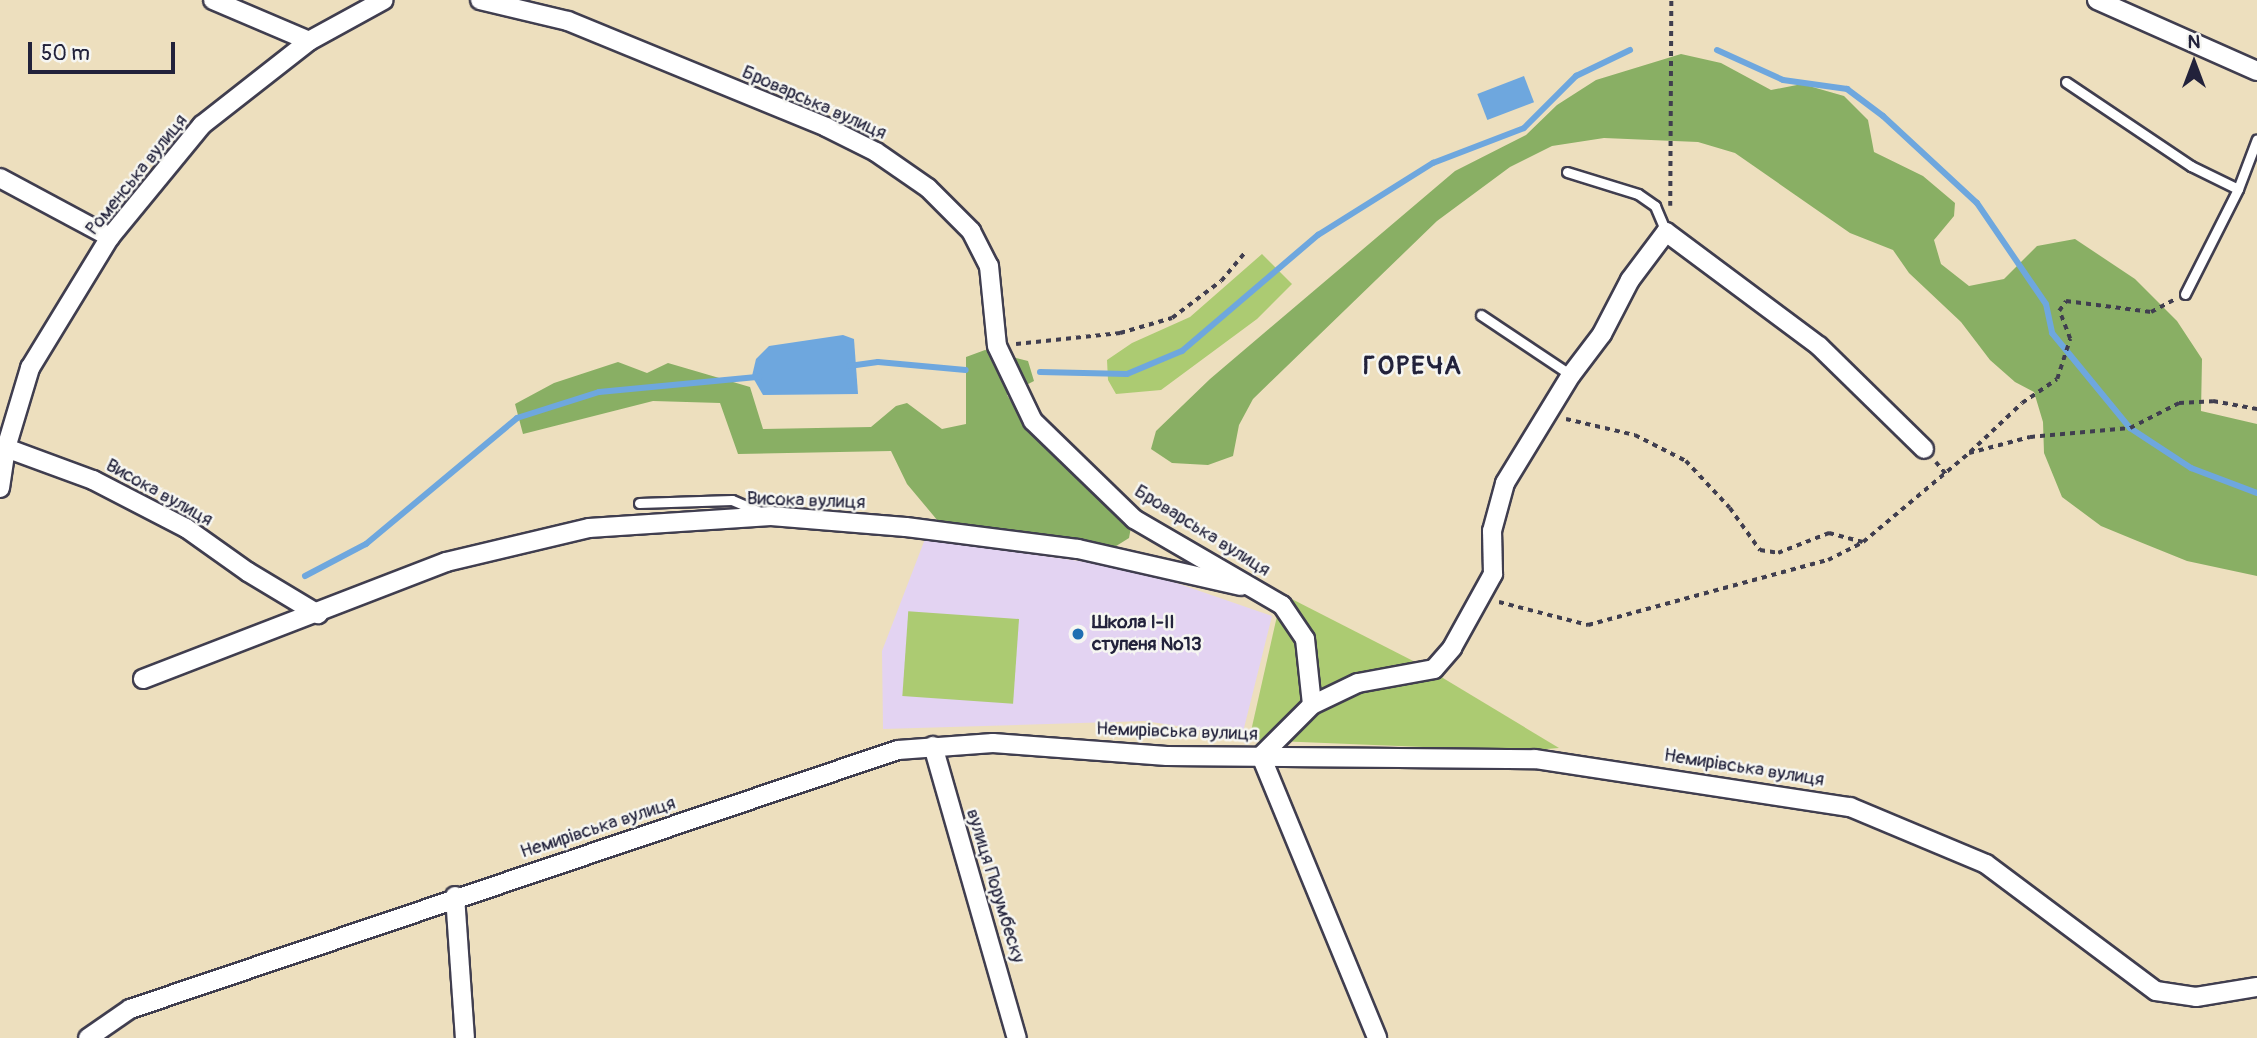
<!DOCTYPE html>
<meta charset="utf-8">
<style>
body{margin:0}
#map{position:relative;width:2257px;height:1038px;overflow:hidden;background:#eddfbe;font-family:Pangolin,sans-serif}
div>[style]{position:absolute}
.built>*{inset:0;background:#e3d3f2}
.green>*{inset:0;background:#accb72;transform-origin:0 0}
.forest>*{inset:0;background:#89af64}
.water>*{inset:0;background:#6ea7de;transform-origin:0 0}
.stream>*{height:6px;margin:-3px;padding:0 3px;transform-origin:3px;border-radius:3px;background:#6ea7de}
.path>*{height:3.5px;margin-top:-1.75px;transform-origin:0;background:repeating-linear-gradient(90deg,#403e4f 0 5px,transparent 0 10px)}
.roads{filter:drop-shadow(2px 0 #403e4f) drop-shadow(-2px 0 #403e4f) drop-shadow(0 2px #403e4f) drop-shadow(0 -2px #403e4f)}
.lane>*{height:9px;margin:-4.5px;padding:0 4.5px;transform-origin:4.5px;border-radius:4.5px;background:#fff}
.street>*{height:18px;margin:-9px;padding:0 9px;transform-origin:9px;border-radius:9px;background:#fff}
.dots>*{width:19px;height:19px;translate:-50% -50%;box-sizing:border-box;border:4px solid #f6f6f2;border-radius:50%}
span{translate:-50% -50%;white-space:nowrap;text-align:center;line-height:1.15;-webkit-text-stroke:5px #f6f6f2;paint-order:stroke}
.street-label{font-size:19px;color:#22223b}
.poi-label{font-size:19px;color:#22223b;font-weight:700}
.left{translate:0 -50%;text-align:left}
.district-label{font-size:26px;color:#22223b;font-weight:700;letter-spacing:2px}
.north{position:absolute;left:2159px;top:28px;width:70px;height:70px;-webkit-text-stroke:5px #f6f6f2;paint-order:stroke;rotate:0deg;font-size:19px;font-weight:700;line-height:28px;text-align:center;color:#22223b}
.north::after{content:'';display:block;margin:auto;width:24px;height:32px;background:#22223b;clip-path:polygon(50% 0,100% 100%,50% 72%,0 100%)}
.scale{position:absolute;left:28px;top:42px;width:147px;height:32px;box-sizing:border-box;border:4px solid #22223b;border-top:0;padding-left:9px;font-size:21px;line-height:24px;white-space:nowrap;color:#22223b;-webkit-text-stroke:5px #f6f6f2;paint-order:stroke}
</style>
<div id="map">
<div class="built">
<div style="clip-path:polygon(925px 539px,1136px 569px,1272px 616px,1242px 736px,1145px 721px,883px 729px,882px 651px)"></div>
</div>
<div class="green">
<div style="clip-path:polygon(1262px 254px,1292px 284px,1257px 319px,1161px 390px,1116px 394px,1108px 380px,1107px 360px,1132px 343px,1190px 317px)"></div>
<div style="clip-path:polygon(1282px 594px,1423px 666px,1559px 748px,1521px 751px,1249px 740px)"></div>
<div style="left:1019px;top:619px;width:85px;height:111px;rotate:94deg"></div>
</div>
<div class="forest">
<div style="clip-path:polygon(1681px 54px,1721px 63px,1771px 90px,1802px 84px,1844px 96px,1868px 120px,1874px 152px,1923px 176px,1955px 203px,1954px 216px,1934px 240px,1941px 264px,1969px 286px,2004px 279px,2037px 246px,2075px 239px,2135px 279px,2177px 321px,2202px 359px,2201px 411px,2257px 424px,2257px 576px,2187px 561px,2135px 540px,2101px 526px,2062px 497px,2044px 453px,2043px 422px,2034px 392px,2015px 382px,1990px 360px,1961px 322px,1909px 273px,1893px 250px,1850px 233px,1735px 153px,1698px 142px,1604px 138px,1552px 146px,1510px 167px,1437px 221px,1253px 399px,1239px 425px,1233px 456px,1208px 465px,1172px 463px,1151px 449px,1156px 431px,1210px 379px,1455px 171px,1526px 135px,1557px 105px,1596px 80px)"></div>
<div style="clip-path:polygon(985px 350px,1028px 361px,1034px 381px,1007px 395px,1025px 424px,1060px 463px,1131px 527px,1129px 538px,1113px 548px,943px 527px,907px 484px,891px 451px,738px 454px,720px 403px,653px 401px,523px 434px,515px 404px,554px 383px,618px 362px,647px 373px,668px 363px,750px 387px,763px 429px,871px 427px,896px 406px,907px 403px,942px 429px,966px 424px,966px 357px)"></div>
</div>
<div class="water">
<div style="left:1524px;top:76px;width:28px;height:50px;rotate:69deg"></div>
<div style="clip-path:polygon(843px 335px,854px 339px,858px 394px,763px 395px,752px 376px,756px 359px,769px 346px)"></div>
</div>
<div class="stream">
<div style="left:1717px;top:50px;width:72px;rotate:24.4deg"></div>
<div style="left:1783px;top:80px;width:65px;rotate:8deg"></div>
<div style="left:1847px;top:89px;width:45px;rotate:36.9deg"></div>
<div style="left:1883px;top:116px;width:128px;rotate:42.8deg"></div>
<div style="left:1977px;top:203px;width:122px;rotate:55.7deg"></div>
<div style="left:2046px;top:304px;width:30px;rotate:78deg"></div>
<div style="left:2052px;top:333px;width:123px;rotate:50.6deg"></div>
<div style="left:2130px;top:428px;width:73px;rotate:33.3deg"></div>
<div style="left:2191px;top:468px;width:71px;rotate:20.7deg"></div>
<div style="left:849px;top:366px;width:29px;rotate:-8deg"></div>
<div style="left:878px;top:362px;width:88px;rotate:5.2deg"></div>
<div style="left:1040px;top:372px;width:87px;rotate:1.3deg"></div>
<div style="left:1127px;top:374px;width:60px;rotate:-22.7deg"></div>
<div style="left:1182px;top:351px;width:179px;rotate:-40.5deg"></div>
<div style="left:1318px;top:235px;width:136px;rotate:-32.1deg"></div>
<div style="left:1433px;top:163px;width:97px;rotate:-21deg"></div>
<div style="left:1524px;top:128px;width:74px;rotate:-45deg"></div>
<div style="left:1576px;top:76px;width:60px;rotate:-25.7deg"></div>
<div style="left:305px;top:576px;width:69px;rotate:-27.7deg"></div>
<div style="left:366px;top:544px;width:197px;rotate:-39.8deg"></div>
<div style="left:517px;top:418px;width:86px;rotate:-17.6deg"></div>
<div style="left:599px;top:392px;width:161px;rotate:-5.4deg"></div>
</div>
<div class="path">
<div style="left:1670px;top:206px;width:206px;rotate:-89.7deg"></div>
<div style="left:1016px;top:344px;width:105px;rotate:-6deg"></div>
<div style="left:1120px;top:333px;width:54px;rotate:-16.1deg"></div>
<div style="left:1172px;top:318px;width:61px;rotate:-37.1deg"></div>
<div style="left:1221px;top:281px;width:39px;rotate:-50deg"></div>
<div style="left:1566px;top:419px;width:71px;rotate:13.1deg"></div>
<div style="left:1635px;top:435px;width:57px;rotate:27deg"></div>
<div style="left:1686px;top:461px;width:64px;rotate:46.9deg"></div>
<div style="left:1730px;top:508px;width:52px;rotate:54.5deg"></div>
<div style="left:1760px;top:550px;width:18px;rotate:9deg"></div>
<div style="left:1778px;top:553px;width:55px;rotate:-21.4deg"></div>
<div style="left:1829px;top:533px;width:35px;rotate:15deg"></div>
<div style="left:1863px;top:542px;width:138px;rotate:-40deg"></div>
<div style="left:1969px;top:453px;width:63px;rotate:-14.7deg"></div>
<div style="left:2030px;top:437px;width:100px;rotate:-5.1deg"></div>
<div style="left:2130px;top:428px;width:55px;rotate:-27deg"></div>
<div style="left:2179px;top:403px;width:34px;rotate:-3deg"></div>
<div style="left:2213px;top:401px;width:45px;rotate:10.3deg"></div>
<div style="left:1970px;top:452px;width:71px;rotate:-43.3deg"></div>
<div style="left:2022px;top:403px;width:42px;rotate:-34.4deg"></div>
<div style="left:2057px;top:379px;width:42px;rotate:-72deg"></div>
<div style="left:2070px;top:339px;width:30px;rotate:-111deg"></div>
<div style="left:2059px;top:311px;width:12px;rotate:-55deg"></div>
<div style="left:2066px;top:301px;width:86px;rotate:7.4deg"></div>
<div style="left:2151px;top:312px;width:26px;rotate:-28deg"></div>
<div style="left:1936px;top:462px;width:16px;rotate:50deg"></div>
<div style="left:1499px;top:602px;width:92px;rotate:14.5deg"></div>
<div style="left:1588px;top:625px;width:249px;rotate:-15.2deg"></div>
<div style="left:1828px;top:560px;width:37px;rotate:-27deg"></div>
</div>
<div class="roads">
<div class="lane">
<div style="left:2066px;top:82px;width:151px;rotate:33.9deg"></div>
<div style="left:2191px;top:166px;width:52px;rotate:26.1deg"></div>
<div style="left:1567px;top:172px;width:74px;rotate:17.2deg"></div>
<div style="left:1638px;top:194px;width:21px;rotate:35deg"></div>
<div style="left:1655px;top:206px;width:28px;rotate:67deg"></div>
<div style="left:2185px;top:294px;width:118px;rotate:-63.2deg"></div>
<div style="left:2238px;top:189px;width:53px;rotate:-69.2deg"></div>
<div style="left:1481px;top:315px;width:108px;rotate:33.7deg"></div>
<div style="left:639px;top:503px;width:93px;rotate:-1.8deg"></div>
<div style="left:732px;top:500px;width:34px;rotate:23deg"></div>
</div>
<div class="street">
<div style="left:213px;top:0;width:104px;rotate:23.1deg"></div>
<div style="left:480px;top:0;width:90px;rotate:13.4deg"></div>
<div style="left:568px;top:21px;width:279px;rotate:22.3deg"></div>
<div style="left:826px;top:127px;width:56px;rotate:26.6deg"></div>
<div style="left:876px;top:152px;width:63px;rotate:34.7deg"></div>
<div style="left:928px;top:188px;width:61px;rotate:45deg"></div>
<div style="left:971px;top:231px;width:39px;rotate:63deg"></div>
<div style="left:989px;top:266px;width:80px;rotate:84.3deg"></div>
<div style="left:997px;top:346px;width:83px;rotate:64.4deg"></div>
<div style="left:1033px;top:421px;width:141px;rotate:44.1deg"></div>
<div style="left:1134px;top:519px;width:171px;rotate:30.2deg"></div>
<div style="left:1282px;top:605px;width:41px;rotate:55.9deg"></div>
<div style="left:1305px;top:639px;width:66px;rotate:83.9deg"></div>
<div style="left:1312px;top:705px;width:72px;rotate:135deg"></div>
<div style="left:1261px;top:756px;width:305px;rotate:67.6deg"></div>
<div style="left:2097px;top:0;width:175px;rotate:23.9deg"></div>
<div style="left:0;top:178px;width:125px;rotate:28.2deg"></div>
<div style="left:6px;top:448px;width:93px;rotate:20.2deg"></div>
<div style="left:93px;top:480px;width:105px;rotate:27.3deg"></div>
<div style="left:186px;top:528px;width:76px;rotate:35.4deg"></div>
<div style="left:248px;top:572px;width:82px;rotate:31deg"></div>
<div style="left:0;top:488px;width:40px;rotate:-81.5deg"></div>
<div style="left:6px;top:448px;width:84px;rotate:-73.3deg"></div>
<div style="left:30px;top:368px;width:153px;rotate:-58.6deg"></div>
<div style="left:110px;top:237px;width:145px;rotate:-50.6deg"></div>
<div style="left:202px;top:125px;width:136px;rotate:-38.1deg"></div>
<div style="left:309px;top:41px;width:85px;rotate:-28.7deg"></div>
<div style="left:143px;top:679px;width:325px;rotate:-21.1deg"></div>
<div style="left:446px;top:562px;width:147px;rotate:-13.4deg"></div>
<div style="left:589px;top:528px;width:182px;rotate:-3.8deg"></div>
<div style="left:771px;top:516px;width:135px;rotate:4.7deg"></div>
<div style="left:906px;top:527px;width:173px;rotate:7.3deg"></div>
<div style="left:1078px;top:549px;width:167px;rotate:12.8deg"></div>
<div style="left:1312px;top:705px;width:51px;rotate:-25.6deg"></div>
<div style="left:1358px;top:683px;width:77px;rotate:-10.4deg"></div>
<div style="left:1434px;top:669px;width:28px;rotate:-49deg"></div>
<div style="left:1452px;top:648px;width:85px;rotate:-61deg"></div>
<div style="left:1493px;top:574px;width:43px;rotate:-91.3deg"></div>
<div style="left:1492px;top:531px;width:50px;rotate:-74.8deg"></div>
<div style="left:1505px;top:483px;width:127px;rotate:-58.6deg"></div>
<div style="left:1571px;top:375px;width:51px;rotate:-52.9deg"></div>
<div style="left:1602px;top:334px;width:61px;rotate:-62.6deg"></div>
<div style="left:1630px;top:280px;width:60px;rotate:-53.1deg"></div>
<div style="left:1666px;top:232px;width:191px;rotate:36.7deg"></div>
<div style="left:1819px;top:346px;width:147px;rotate:44.4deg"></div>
<div style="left:933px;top:746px;width:304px;rotate:74deg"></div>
<div style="left:455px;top:896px;width:142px;rotate:86deg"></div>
<div style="left:88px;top:1038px;width:51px;rotate:-34.6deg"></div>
<div style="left:130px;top:1009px;width:810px;rotate:-18.64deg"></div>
<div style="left:898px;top:750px;width:95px;rotate:-4.2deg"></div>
<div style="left:993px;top:743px;width:174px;rotate:4.3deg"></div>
<div style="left:1167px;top:756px;width:368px;rotate:0.5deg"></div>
<div style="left:1535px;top:759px;width:319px;rotate:8.7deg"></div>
<div style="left:1850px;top:807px;width:147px;rotate:22.7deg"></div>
<div style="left:1986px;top:864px;width:212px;rotate:36.8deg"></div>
<div style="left:2156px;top:991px;width:40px;rotate:8.5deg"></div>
<div style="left:2196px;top:997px;width:62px;rotate:-9.3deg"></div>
</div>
</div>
<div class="dots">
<div style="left:1078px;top:634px;background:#1f6fb2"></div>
</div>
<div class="street-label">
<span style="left:814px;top:103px;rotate:24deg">Броварська вулиця</span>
<span style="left:137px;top:175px;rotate:-51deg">Роменська вулиця</span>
<span style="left:159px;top:493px;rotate:29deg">Висока вулиця</span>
<span style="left:806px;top:501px;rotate:2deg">Висока вулиця</span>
<span style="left:1202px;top:531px;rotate:32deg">Броварська вулиця</span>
<span style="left:1177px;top:732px;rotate:2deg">Немирівська вулиця</span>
<span style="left:1744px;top:768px;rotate:9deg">Немирівська вулиця</span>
<span style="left:598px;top:828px;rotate:-18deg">Немирівська вулиця</span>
<span style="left:995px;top:886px;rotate:73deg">вулиця Порумбеску</span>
</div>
<div class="poi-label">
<span class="left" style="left:1092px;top:634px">Школа I-II<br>ступеня №13</span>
</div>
<div class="district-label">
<span style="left:1413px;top:367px">ГОРЕЧА</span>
</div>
<div class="north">N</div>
<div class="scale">50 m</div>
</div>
